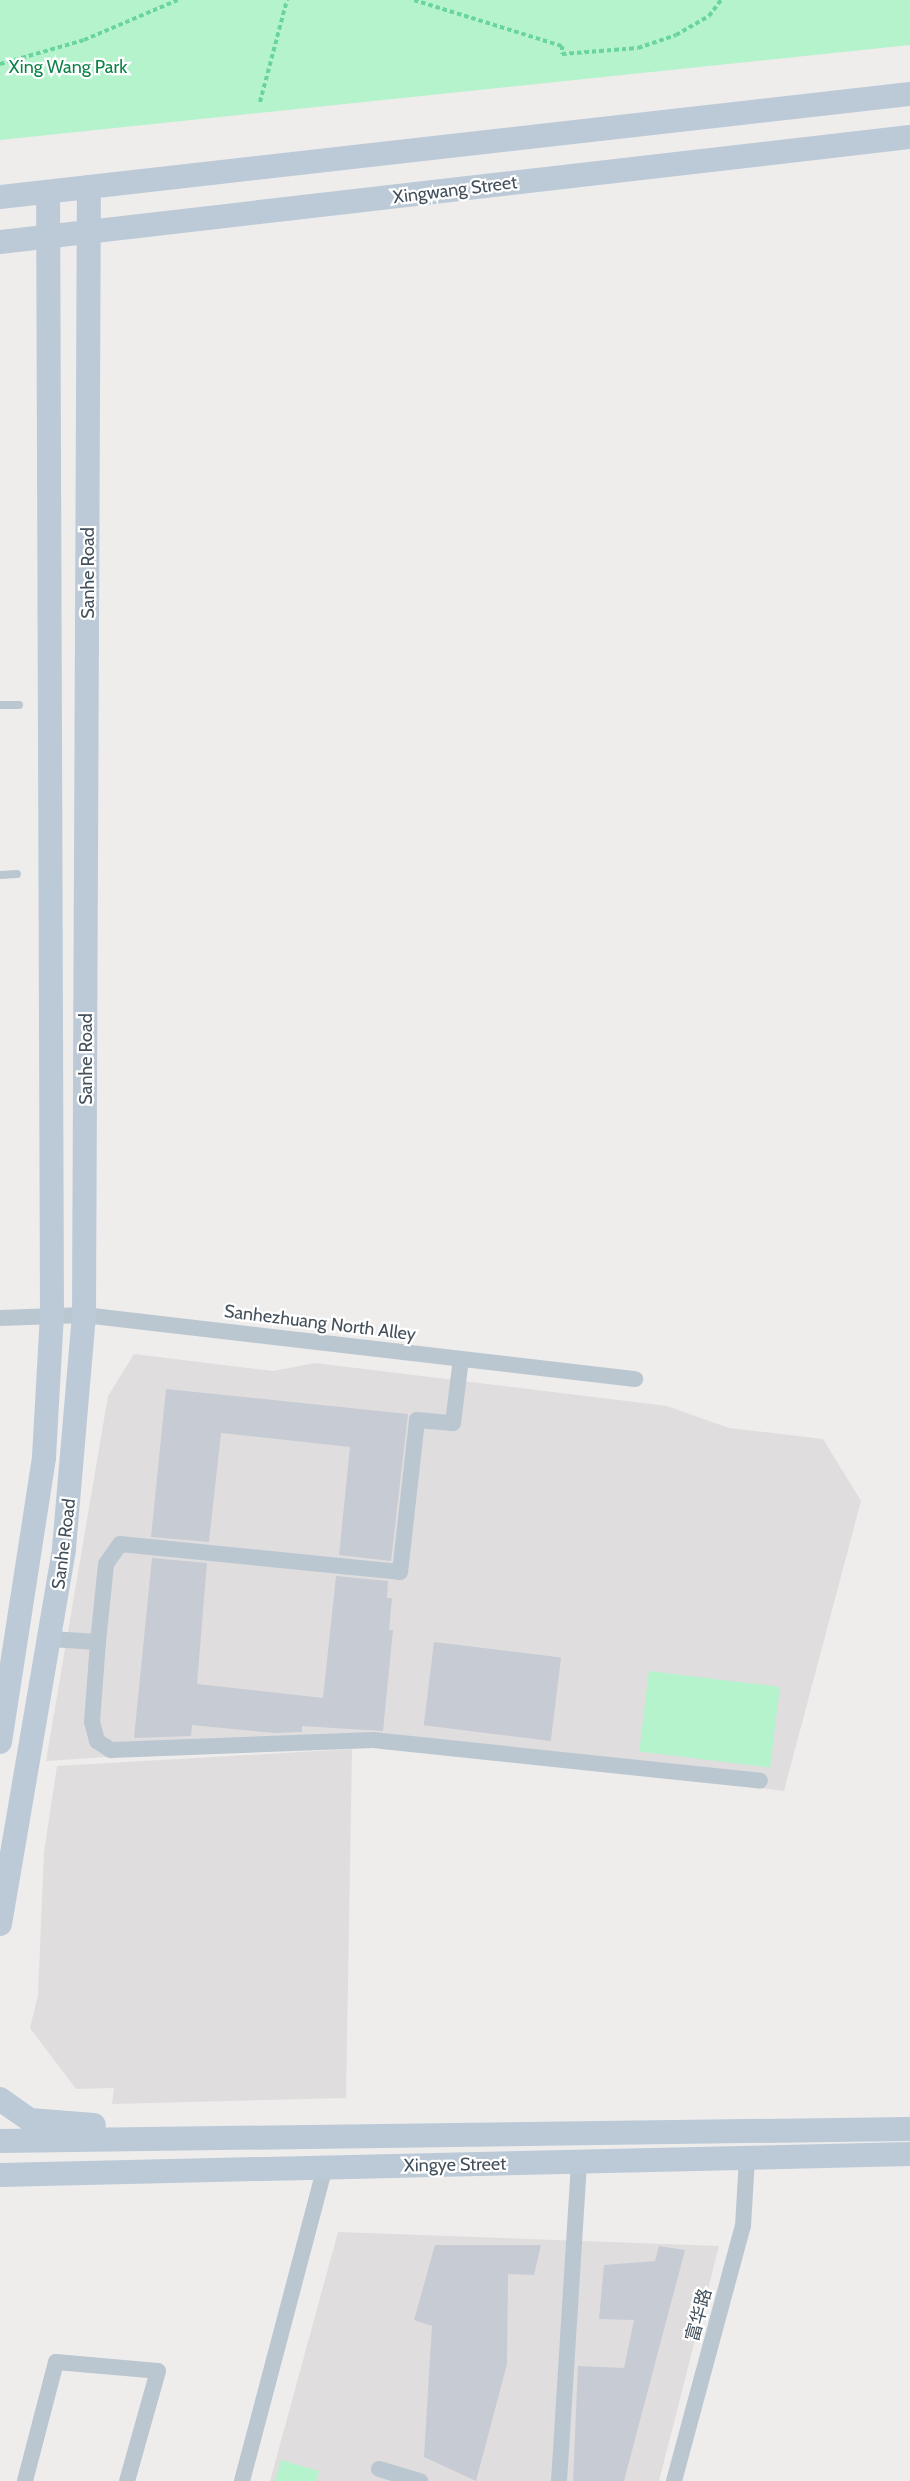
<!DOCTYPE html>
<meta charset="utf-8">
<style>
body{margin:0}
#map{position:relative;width:910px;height:2481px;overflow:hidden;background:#efecec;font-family:Cabin,"Noto Sans SC",sans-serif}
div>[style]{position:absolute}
.education>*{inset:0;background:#e0ddde}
.green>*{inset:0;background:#b5f3cd;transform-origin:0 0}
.building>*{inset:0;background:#c7cbd3;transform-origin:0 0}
.path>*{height:4px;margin-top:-2px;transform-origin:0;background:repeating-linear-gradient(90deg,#6ad49f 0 4.5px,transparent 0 7.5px)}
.lane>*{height:8px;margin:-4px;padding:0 4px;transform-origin:4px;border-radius:4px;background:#bbc7d0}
.street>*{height:16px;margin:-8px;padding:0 8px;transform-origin:8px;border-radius:8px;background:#bbc7d0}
.secondary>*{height:24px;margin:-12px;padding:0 12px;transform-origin:12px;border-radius:12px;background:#bccad8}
span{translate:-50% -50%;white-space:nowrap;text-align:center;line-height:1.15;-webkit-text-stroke:4.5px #fff;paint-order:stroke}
.park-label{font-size:18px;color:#0d8348}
.street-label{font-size:18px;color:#43505b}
</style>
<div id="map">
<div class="education">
<div style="clip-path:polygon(134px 1354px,273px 1371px,315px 1363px,667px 1406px,729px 1428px,823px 1439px,861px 1501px,784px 1791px,361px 1740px,46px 1761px,108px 1396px)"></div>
<div style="clip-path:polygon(352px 1749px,346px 2098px,112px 2104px,114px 2088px,76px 2089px,30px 2028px,38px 1995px,44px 1852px,57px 1766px)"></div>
<div style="clip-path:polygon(338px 2232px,719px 2246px,659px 2481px,270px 2481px)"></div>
</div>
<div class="green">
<div style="clip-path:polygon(0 0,910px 0,910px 45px,0 140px)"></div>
<div style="left:649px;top:1671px;width:132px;height:81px;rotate:7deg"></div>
<div style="clip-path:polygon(281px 2460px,319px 2471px,316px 2481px,275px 2481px)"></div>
</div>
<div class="building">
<div style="clip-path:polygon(166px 1389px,408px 1414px,391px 1561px,339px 1555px,350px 1447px,221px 1433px,209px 1542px,151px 1537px)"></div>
<div style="clip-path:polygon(152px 1558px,207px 1563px,197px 1684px,323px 1698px,336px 1576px,388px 1581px,387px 1598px,392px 1598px,389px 1630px,393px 1630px,383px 1731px,302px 1726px,302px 1732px,275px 1733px,192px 1725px,191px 1736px,134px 1738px)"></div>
<div style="left:434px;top:1642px;width:128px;height:84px;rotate:7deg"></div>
<div style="clip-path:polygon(435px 2245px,541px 2245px,534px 2275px,508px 2274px,507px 2364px,476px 2481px,424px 2457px,432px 2326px,414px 2320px)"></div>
<div style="clip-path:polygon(659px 2246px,685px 2250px,624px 2481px,573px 2481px,578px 2366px,624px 2368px,634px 2320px,599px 2319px,604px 2265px,655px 2261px)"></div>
</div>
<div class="path">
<div style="left:414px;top:0;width:155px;rotate:17.3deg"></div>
<div style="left:562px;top:46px;width:8px;rotate:90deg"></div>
<div style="left:562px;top:54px;width:76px;rotate:-4.5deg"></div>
<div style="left:638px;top:48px;width:40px;rotate:-18.9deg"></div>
<div style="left:676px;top:35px;width:38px;rotate:-30deg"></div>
<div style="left:709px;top:16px;width:20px;rotate:-53deg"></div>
<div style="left:0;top:64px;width:87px;rotate:-15.9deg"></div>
<div style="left:84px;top:40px;width:102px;rotate:-23.1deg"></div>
<div style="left:260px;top:102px;width:106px;rotate:-75.2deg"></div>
</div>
<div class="lane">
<div style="left:0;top:705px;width:19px"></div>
<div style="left:0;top:875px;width:17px;rotate:-3deg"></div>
</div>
<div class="street">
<div style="left:0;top:1318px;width:84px;rotate:-2deg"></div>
<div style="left:84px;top:1315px;width:555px;rotate:6.63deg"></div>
<div style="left:51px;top:1639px;width:47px;rotate:3.7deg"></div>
<div style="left:98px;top:1642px;width:80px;rotate:94.3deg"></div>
<div style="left:92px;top:1722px;width:20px;rotate:75deg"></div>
<div style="left:97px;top:1741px;width:17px;rotate:33deg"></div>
<div style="left:111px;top:1750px;width:262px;rotate:-2.2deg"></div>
<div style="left:373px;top:1740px;width:389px;rotate:6deg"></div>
<div style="left:98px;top:1642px;width:78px;rotate:-84.1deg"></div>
<div style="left:106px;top:1564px;width:24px;rotate:-55deg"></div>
<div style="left:120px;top:1544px;width:281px;rotate:5.7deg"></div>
<div style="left:400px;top:1572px;width:153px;rotate:-83.6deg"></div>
<div style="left:417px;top:1420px;width:36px;rotate:5deg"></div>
<div style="left:453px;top:1423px;width:64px;rotate:-82.9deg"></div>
<div style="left:379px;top:2469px;width:43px;rotate:16.3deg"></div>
<div style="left:25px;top:2481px;width:123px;rotate:-75.4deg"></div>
<div style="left:56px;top:2362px;width:102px;rotate:5deg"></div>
<div style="left:158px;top:2371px;width:114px;rotate:105.7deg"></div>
<div style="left:242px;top:2481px;width:325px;rotate:-75.2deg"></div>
<div style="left:559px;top:2481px;width:320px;rotate:-86.4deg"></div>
<div style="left:674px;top:2481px;width:264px;rotate:-74.9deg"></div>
<div style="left:743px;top:2226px;width:68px;rotate:-86.6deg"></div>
</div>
<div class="secondary">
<div style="left:0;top:197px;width:916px;rotate:-6.46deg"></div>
<div style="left:0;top:242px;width:916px;rotate:-6.58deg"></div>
<div style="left:0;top:1742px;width:288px;rotate:-81.2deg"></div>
<div style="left:44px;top:1457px;width:142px;rotate:-86.8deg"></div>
<div style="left:52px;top:1315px;width:1123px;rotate:-90.2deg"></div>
<div style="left:0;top:1924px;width:381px;rotate:-80.3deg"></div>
<div style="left:64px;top:1548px;width:234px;rotate:-85.1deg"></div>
<div style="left:84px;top:1315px;width:1128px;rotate:-89.75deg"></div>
<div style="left:0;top:2099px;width:37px;rotate:35deg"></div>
<div style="left:30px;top:2120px;width:64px;rotate:4.5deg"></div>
<div style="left:0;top:2141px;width:910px;rotate:-0.76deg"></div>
<div style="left:0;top:2175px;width:910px;rotate:-1.32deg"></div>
</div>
<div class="park-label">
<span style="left:68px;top:67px">Xing Wang Park</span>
</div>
<div class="street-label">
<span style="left:455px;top:190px;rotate:-7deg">Xingwang Street</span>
<span style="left:88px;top:573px;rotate:-90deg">Sanhe Road</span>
<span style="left:86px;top:1059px;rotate:-90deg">Sanhe Road</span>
<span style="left:320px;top:1323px;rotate:7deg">Sanhezhuang North Alley</span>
<span style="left:64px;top:1544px;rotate:-83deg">Sanhe Road</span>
<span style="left:455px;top:2165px;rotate:-1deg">Xingye Street</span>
<span style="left:699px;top:2315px;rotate:-75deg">富华路</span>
</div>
</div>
